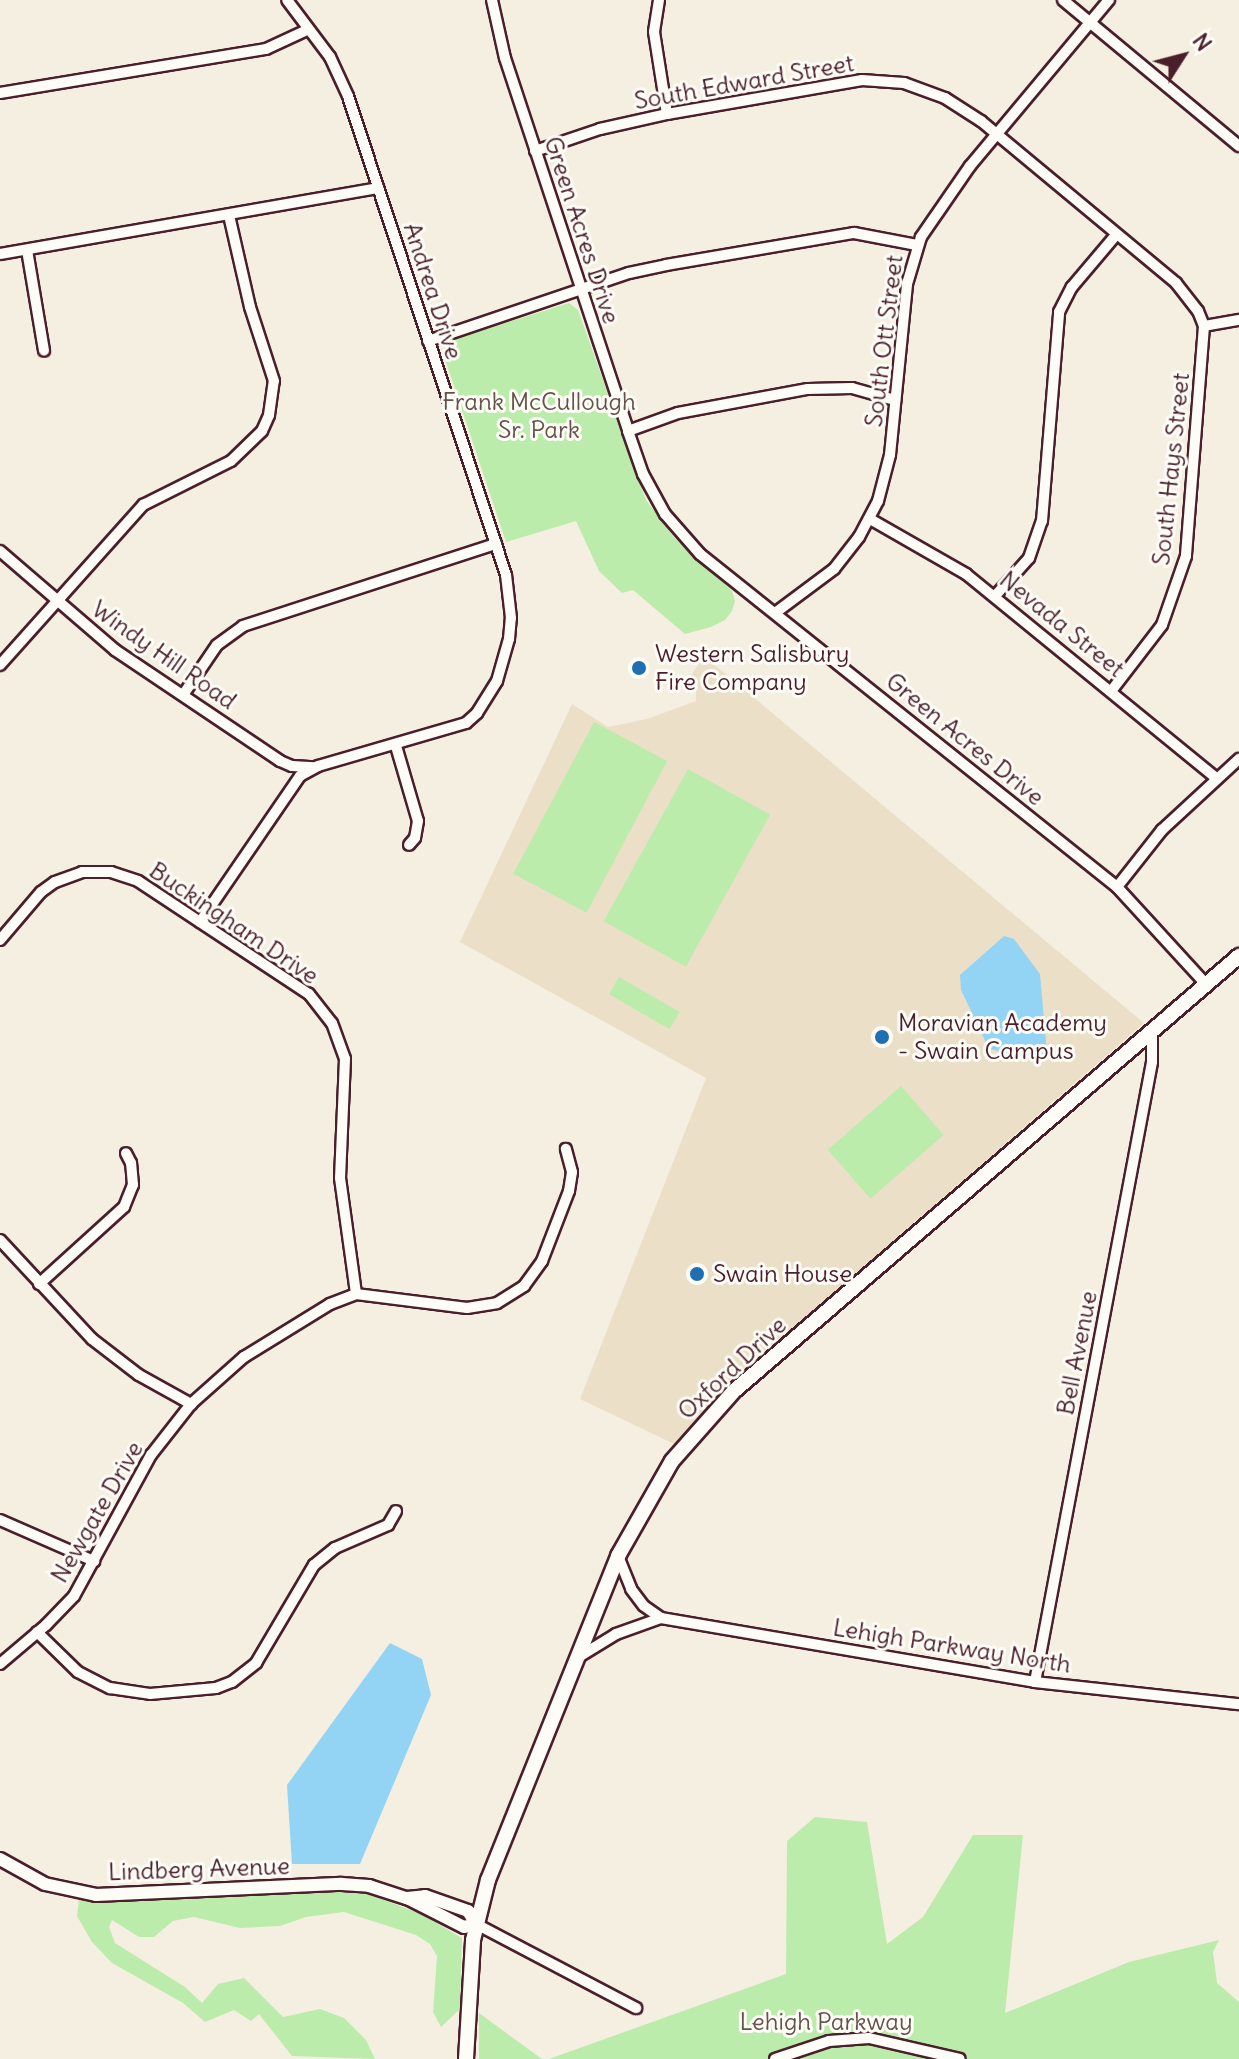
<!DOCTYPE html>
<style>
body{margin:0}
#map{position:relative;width:1239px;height:2059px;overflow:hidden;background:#f5efe1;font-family:Delius,sans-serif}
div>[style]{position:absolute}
.built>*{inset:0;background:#ecdfc7}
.green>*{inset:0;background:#bcecab;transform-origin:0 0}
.water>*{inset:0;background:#93d4f5}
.roads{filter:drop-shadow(2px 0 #4a1f2b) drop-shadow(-2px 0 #4a1f2b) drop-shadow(0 2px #4a1f2b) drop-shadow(0 -2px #4a1f2b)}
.minor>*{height:10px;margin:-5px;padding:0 5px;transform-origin:5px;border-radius:5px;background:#fdfcf7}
.tertiary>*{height:12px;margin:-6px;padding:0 6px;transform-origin:6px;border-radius:6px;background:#fdfcf7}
.secondary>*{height:14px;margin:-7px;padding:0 7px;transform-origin:7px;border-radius:7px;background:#fdfcf7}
.dots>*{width:22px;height:22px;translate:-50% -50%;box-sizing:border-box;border:4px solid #fdfcf7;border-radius:50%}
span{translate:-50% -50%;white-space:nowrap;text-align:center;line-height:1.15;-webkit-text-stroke:6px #fdfcf7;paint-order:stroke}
.street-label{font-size:24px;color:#4a1f2b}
.park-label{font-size:24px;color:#66524b}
.poi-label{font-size:24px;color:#4a1f2b}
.left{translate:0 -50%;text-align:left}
.north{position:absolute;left:1143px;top:16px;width:80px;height:80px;-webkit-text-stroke:6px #fdfcf7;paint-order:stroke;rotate:54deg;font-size:22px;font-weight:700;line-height:32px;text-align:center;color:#4a1f2b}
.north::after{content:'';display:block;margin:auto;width:28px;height:36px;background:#4a1f2b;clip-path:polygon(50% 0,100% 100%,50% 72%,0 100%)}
</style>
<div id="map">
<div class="built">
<div style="clip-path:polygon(704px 656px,1144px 1023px,741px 1373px,674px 1444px,580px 1399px,706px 1078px,460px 942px,572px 704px,608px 727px,647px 719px,696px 701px,696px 687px,690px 677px)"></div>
</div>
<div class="green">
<div style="clip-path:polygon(569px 303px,578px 310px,646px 500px,673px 536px,732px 591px,735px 601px,732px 611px,725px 620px,711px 627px,685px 634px,633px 590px,622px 593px,599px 571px,576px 521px,506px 542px,443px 353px,444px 347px,451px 340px)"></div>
<div style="left:594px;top:722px;width:83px;height:172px;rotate:28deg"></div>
<div style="left:688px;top:769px;width:94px;height:174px;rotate:29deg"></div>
<div style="left:619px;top:977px;width:70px;height:20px;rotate:30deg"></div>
<div style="left:901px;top:1086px;width:65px;height:97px;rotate:49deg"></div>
<div style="clip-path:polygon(815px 1817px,867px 1822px,887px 1944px,923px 1917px,973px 1835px,1023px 1835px,1005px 2013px,1129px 1962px,1219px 1940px,1213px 1952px,1217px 1983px,1239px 2002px,1239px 2059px,549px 2059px,786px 1974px,787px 1841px)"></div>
<div style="clip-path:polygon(329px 1891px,361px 1891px,421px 1914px,462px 1938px,460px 2009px,441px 2027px,433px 2012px,437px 1956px,430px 1944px,416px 1935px,344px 1912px,306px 1917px,280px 1926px,240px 1928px,194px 1917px,173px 1921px,154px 1937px,139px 1937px,112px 1920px,109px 1927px,115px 1943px,185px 1987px,202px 2003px,218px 1984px,244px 1978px,283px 2017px,320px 2009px,344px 2018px,366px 2040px,375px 2059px,292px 2056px,259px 2014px,251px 2021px,234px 2010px,205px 2022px,183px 2003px,112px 1963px,92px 1942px,77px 1916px,79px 1899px,153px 1900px)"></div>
<div style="clip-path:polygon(479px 2013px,542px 2059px,479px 2059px)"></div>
</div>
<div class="water">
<div style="clip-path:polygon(1004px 936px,1014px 939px,1040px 974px,1047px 1053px,1037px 1059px,989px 1049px,961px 990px,960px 975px)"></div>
<div style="clip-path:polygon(390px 1643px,422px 1659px,431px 1695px,360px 1864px,292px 1864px,287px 1785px)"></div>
</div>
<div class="roads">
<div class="minor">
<div style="left:492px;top:0;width:59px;rotate:77.4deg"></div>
<div style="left:505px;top:58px;width:393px;rotate:71.7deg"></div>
<div style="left:628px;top:431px;width:46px;rotate:70.8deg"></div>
<div style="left:643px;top:474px;width:46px;rotate:61.2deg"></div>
<div style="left:665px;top:514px;width:53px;rotate:48.8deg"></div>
<div style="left:700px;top:554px;width:534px;rotate:38.61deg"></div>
<div style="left:1117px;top:887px;width:132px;rotate:47.5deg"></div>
<div style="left:659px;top:0;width:32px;rotate:99deg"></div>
<div style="left:654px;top:32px;width:83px;rotate:81deg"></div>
<div style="left:1063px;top:0;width:229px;rotate:39.7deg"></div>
<div style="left:0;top:93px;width:270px;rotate:-9.4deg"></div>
<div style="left:266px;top:49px;width:47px;rotate:-24.9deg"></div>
<div style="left:535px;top:151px;width:69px;rotate:-18.7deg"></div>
<div style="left:600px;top:129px;width:69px;rotate:-12.6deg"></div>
<div style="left:667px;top:114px;width:198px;rotate:-9.9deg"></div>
<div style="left:862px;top:80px;width:42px;rotate:4.1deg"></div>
<div style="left:904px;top:83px;width:44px;rotate:20.1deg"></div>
<div style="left:945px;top:98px;width:43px;rotate:32.6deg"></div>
<div style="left:981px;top:121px;width:254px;rotate:39.7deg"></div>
<div style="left:1176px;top:283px;width:36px;rotate:52deg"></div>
<div style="left:1198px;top:311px;width:16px;rotate:68deg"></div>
<div style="left:1204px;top:326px;width:231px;rotate:94.5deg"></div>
<div style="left:1186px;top:556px;width:73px;rotate:109.2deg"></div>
<div style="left:1162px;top:625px;width:82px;rotate:127.6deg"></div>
<div style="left:27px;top:250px;width:102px;rotate:80.4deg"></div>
<div style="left:0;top:254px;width:384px;rotate:-9.9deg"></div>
<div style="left:1204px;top:326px;width:36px;rotate:-10deg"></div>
<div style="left:428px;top:341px;width:212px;rotate:-18.7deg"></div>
<div style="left:629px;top:273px;width:38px;rotate:-12deg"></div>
<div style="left:666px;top:265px;width:191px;rotate:-9.7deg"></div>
<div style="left:854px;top:233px;width:64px;rotate:10.8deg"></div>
<div style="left:628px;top:431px;width:53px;rotate:-19.8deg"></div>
<div style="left:678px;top:413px;width:132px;rotate:-10.5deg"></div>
<div style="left:808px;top:389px;width:44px;rotate:-1.3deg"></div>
<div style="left:852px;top:388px;width:45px;rotate:15.6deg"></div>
<div style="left:870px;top:519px;width:111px;rotate:29.8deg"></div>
<div style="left:966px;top:574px;width:323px;rotate:39.2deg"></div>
<div style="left:0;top:551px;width:152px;rotate:40.7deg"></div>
<div style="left:115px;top:650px;width:199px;rotate:33.9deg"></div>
<div style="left:280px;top:761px;width:13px;rotate:23deg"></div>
<div style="left:292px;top:766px;width:22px;rotate:3deg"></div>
<div style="left:995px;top:596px;width:51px;rotate:-48.2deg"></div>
<div style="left:1029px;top:558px;width:39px;rotate:-71deg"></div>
<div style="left:1042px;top:521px;width:210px;rotate:-85.3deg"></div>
<div style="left:1059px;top:312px;width:28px;rotate:-63deg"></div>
<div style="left:1072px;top:287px;width:68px;rotate:-49.8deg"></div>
<div style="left:775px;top:613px;width:74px;rotate:-36.7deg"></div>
<div style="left:834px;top:569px;width:41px;rotate:-52deg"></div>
<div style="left:859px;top:537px;width:41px;rotate:-62.2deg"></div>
<div style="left:878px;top:501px;width:48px;rotate:-75.4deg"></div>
<div style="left:890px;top:455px;width:172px;rotate:-84.3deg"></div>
<div style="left:907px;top:284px;width:49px;rotate:-73.4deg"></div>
<div style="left:921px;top:237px;width:86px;rotate:-55.4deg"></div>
<div style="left:970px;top:166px;width:217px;rotate:-50.1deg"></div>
<div style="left:0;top:665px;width:215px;rotate:-48.2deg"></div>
<div style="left:143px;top:505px;width:98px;rotate:-26.6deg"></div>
<div style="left:231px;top:461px;width:43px;rotate:-44.1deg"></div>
<div style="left:262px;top:431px;width:17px;rotate:-66deg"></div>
<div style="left:269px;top:415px;width:34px;rotate:-82deg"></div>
<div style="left:274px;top:381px;width:78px;rotate:-108deg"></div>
<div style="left:250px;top:307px;width:94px;rotate:-102.9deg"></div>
<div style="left:183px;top:695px;width:60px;rotate:-55.8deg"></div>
<div style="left:217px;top:645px;width:32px;rotate:-36deg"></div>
<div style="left:243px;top:626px;width:266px;rotate:-18deg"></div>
<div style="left:396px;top:746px;width:78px;rotate:73.7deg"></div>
<div style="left:418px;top:821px;width:17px;rotate:100deg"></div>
<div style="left:415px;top:838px;width:9px;rotate:131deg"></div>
<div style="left:1117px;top:887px;width:73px;rotate:-51.7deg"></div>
<div style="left:1162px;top:830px;width:105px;rotate:-42.7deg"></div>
<div style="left:200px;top:922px;width:177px;rotate:-55.6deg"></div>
<div style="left:300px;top:776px;width:21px;rotate:-29deg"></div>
<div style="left:318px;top:766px;width:154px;rotate:-16.2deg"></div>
<div style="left:466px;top:723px;width:15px;rotate:-42deg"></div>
<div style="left:477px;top:713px;width:38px;rotate:-58deg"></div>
<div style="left:497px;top:681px;width:44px;rotate:-74.1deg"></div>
<div style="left:509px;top:639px;width:21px;rotate:-85deg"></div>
<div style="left:511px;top:618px;width:43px;rotate:-96.6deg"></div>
<div style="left:506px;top:575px;width:504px;rotate:-108.26deg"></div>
<div style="left:348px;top:96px;width:43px;rotate:-114.8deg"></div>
<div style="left:330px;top:57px;width:71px;rotate:-127deg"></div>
<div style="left:0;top:940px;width:63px;rotate:-49.5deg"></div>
<div style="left:41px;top:892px;width:17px;rotate:-36deg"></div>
<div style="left:55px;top:882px;width:29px;rotate:-20deg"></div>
<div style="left:82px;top:872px;width:29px"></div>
<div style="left:111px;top:872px;width:28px;rotate:18deg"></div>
<div style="left:138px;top:881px;width:205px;rotate:33.5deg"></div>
<div style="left:309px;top:994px;width:37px;rotate:52deg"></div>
<div style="left:332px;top:1023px;width:38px;rotate:70deg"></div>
<div style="left:345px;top:1059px;width:119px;rotate:92.4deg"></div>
<div style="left:340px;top:1178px;width:117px;rotate:82.1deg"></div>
<div style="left:0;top:1240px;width:135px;rotate:47.1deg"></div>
<div style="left:92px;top:1339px;width:59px;rotate:37.5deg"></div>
<div style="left:139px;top:1375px;width:60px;rotate:29.1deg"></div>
<div style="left:39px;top:1284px;width:115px;rotate:-42.2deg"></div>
<div style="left:124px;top:1207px;width:24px;rotate:-68deg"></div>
<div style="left:133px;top:1185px;width:22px;rotate:-95deg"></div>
<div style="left:131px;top:1163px;width:11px;rotate:-117deg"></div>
<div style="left:0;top:1520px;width:103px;rotate:23.6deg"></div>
<div style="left:618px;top:1556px;width:35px;rotate:68deg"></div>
<div style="left:631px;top:1589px;width:21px;rotate:53deg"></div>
<div style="left:644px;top:1606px;width:21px;rotate:35deg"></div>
<div style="left:661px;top:1618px;width:379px;rotate:9.7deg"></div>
<div style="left:1035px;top:1682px;width:205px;rotate:6.2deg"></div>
<div style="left:37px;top:1632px;width:57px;rotate:44.3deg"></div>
<div style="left:78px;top:1672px;width:36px;rotate:27deg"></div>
<div style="left:110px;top:1688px;width:40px;rotate:8.5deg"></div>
<div style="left:150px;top:1694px;width:66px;rotate:-5.2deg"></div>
<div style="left:216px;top:1688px;width:17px;rotate:-21deg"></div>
<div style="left:232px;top:1682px;width:31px;rotate:-38deg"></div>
<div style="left:256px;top:1663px;width:114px;rotate:-59.4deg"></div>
<div style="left:314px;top:1565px;width:27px;rotate:-39deg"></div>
<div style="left:335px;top:1548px;width:58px;rotate:-23.5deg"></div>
<div style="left:388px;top:1525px;width:16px;rotate:-60deg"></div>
<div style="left:577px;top:1658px;width:46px;rotate:-31.6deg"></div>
<div style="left:616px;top:1634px;width:48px;rotate:-19.6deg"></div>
<div style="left:0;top:1664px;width:60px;rotate:-40.3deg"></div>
<div style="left:46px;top:1625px;width:40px;rotate:-46deg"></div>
<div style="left:74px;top:1596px;width:161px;rotate:-61.4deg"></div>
<div style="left:151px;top:1455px;width:65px;rotate:-51.9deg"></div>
<div style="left:191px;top:1404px;width:71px;rotate:-41.6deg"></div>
<div style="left:244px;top:1357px;width:101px;rotate:-31.6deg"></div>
<div style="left:330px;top:1304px;width:28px;rotate:-21deg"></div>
<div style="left:356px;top:1294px;width:112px;rotate:7.2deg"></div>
<div style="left:467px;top:1308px;width:30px;rotate:-9deg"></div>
<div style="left:497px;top:1303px;width:32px;rotate:-32deg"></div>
<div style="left:524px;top:1286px;width:31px;rotate:-54deg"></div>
<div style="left:542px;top:1261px;width:75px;rotate:-68.9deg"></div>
<div style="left:569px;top:1191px;width:19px;rotate:-81deg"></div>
<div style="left:572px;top:1172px;width:24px;rotate:-105deg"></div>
<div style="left:1035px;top:1682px;width:631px;rotate:-79.31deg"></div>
<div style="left:1152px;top:1062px;width:31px;rotate:-90deg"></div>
<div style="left:476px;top:1924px;width:181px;rotate:27.7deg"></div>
<div style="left:775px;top:2059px;width:57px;rotate:-18.4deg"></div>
<div style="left:829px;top:2041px;width:40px;rotate:-4.3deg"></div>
<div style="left:869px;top:2038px;width:93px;rotate:13deg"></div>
</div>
<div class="tertiary">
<div style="left:0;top:1859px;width:51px;rotate:29.1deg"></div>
<div style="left:45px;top:1884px;width:52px;rotate:12.2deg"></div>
<div style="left:96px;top:1895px;width:246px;rotate:-2.6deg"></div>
<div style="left:342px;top:1884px;width:27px;rotate:4deg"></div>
<div style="left:369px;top:1886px;width:40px;rotate:18deg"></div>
<div style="left:425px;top:1896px;width:46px;rotate:19.2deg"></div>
<div style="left:468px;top:1911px;width:15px;rotate:58deg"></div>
<div style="left:476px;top:1924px;width:12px;rotate:166deg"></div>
<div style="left:464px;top:1927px;width:64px;rotate:-153deg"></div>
<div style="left:407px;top:1898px;width:18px;rotate:-6deg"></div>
</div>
<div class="secondary">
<div style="left:466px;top:2059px;width:119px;rotate:-86.6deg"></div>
<div style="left:473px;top:1940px;width:62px;rotate:-76deg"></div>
<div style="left:488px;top:1880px;width:349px;rotate:-68.1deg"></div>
<div style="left:618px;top:1556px;width:109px;rotate:-60.4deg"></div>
<div style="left:672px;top:1461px;width:94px;rotate:-48.5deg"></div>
<div style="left:734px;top:1391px;width:667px;rotate:-40.74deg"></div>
</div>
</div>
<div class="dots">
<div style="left:639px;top:668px;background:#1f6fb2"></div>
<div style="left:882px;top:1037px;background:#1f6fb2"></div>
<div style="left:697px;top:1274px;background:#1f6fb2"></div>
</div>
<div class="street-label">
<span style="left:744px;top:82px;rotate:-10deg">South Edward Street</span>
<span style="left:582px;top:230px;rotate:72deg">Green Acres Drive</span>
<span style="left:433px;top:291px;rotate:72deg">Andrea Drive</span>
<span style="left:884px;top:341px;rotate:-83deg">South Ott Street</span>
<span style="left:1171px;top:469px;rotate:-84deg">South Hays Street</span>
<span style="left:1062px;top:624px;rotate:39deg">Nevada Street</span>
<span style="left:164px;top:655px;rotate:35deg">Windy Hill Road</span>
<span style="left:965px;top:739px;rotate:39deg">Green Acres Drive</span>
<span style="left:234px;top:923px;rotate:34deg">Buckingham Drive</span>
<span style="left:1077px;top:1353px;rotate:-79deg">Bell Avenue</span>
<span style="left:732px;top:1368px;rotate:-43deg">Oxford Drive</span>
<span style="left:97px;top:1512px;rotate:-60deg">Newgate Drive</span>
<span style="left:952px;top:1646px;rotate:9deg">Lehigh Parkway North</span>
<span style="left:199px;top:1869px;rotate:-2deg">Lindberg Avenue</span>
</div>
<div class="park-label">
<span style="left:539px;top:416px">Frank McCullough<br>Sr. Park</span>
<span style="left:826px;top:2022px">Lehigh Parkway</span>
</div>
<div class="poi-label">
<span class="left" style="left:655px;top:668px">Western Salisbury<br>Fire Company</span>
<span class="left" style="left:898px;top:1037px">Moravian Academy<br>- Swain Campus</span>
<span class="left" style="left:713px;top:1274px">Swain House</span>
</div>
<div class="north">N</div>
</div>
